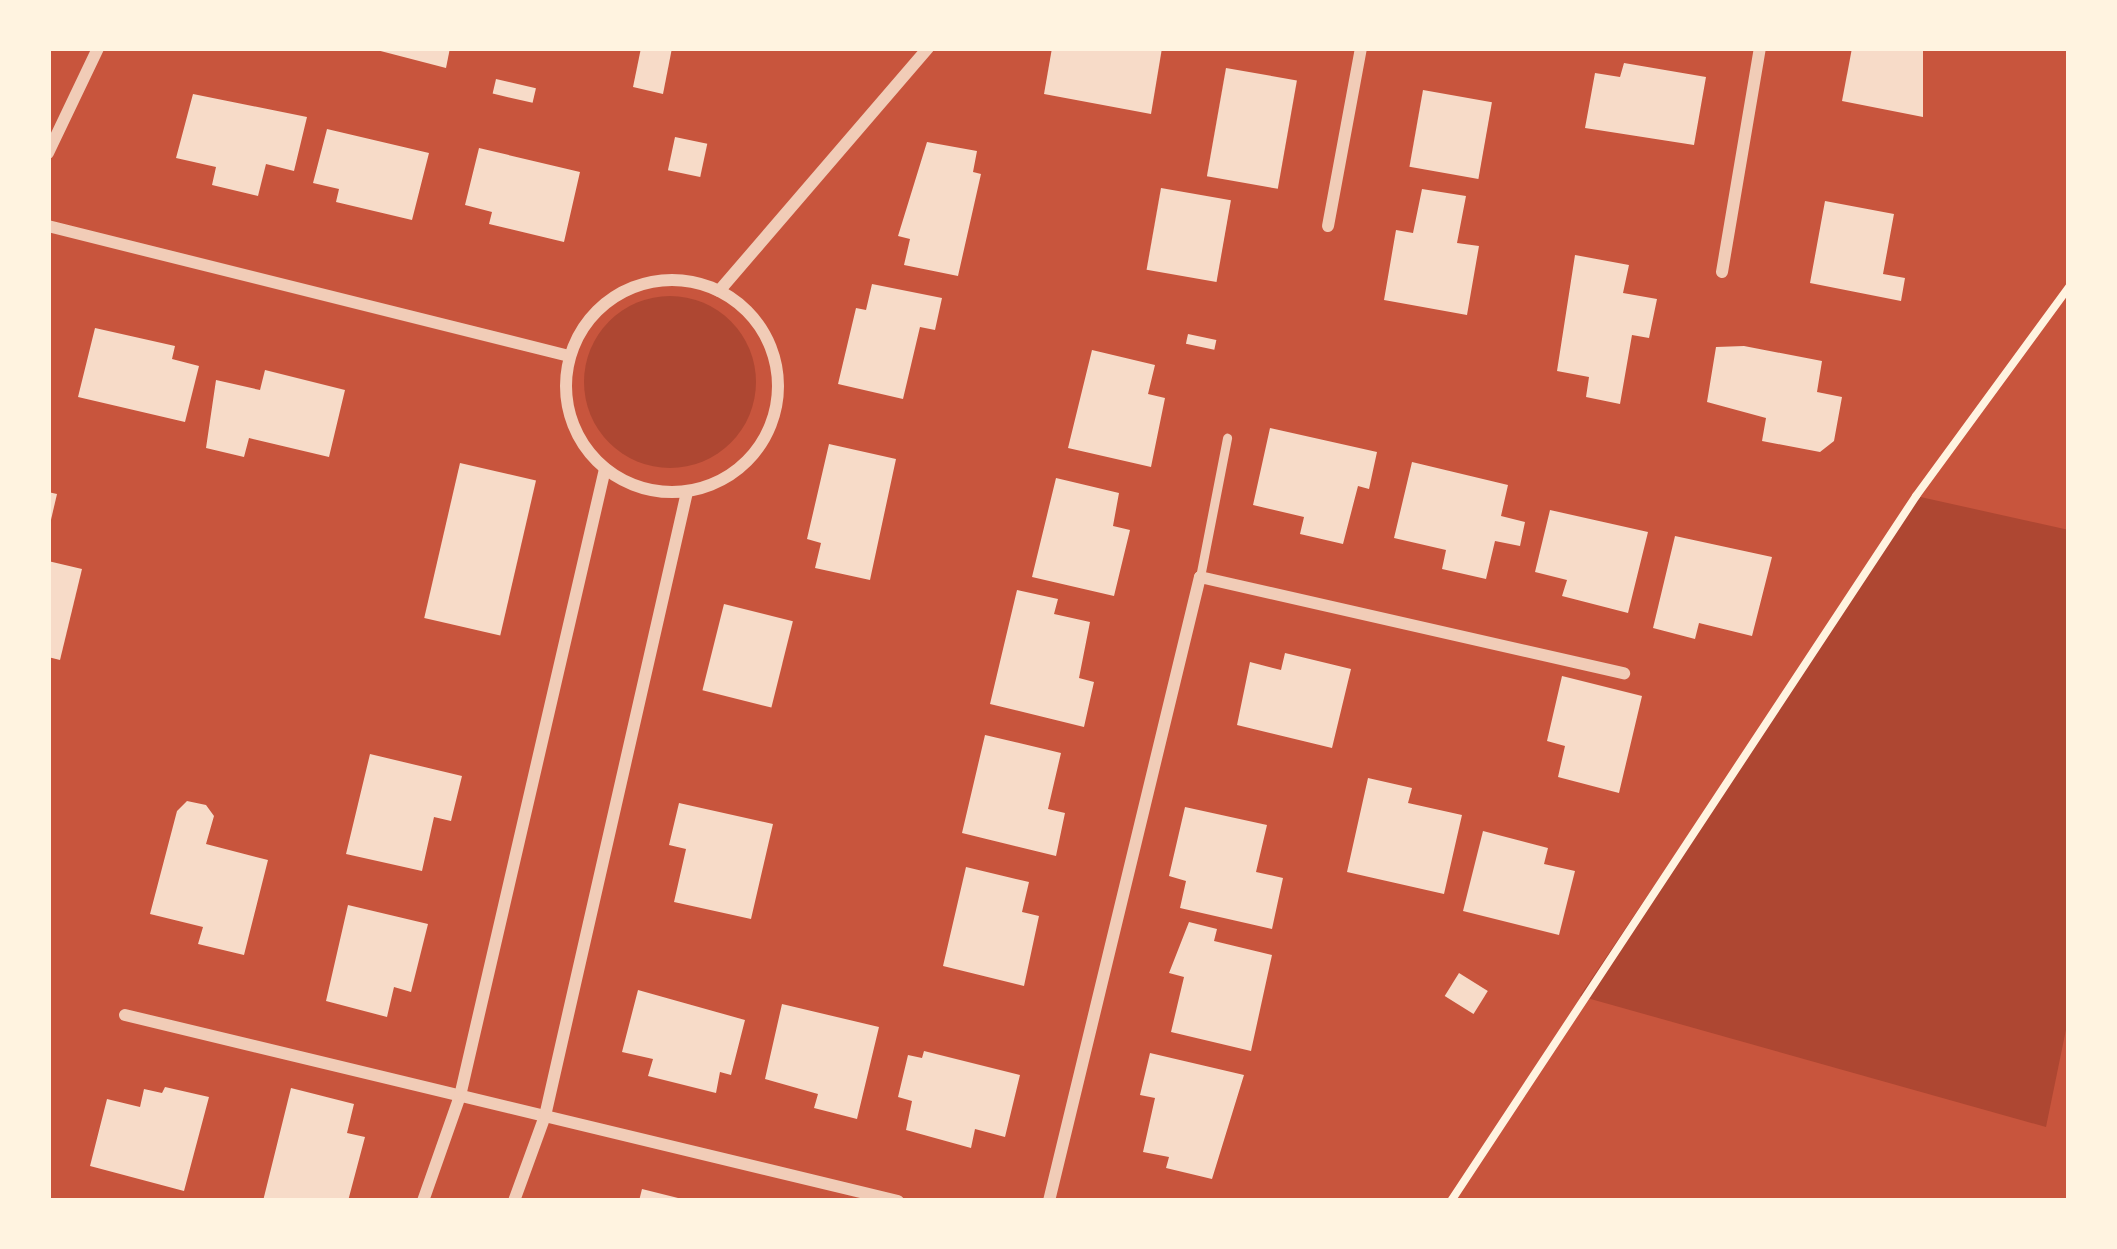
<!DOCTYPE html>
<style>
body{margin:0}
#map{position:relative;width:2117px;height:1249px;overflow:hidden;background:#c8553d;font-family:Figtree,sans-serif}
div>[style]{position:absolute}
.green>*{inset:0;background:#ae4732}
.round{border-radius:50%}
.building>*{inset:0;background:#f7dbc8;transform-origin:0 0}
.path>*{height:8px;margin:-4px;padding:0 4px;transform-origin:4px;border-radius:4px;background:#fff3e0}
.service>*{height:9px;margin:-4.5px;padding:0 4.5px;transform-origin:4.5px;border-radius:4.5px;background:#f1ccb7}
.minor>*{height:12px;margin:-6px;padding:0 6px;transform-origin:6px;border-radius:6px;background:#f1ccb7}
.minor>.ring{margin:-6px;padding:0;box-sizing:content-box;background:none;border:12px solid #f1ccb7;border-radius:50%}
span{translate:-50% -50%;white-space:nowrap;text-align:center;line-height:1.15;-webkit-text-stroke:10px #fff3e0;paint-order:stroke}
.frame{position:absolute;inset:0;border:51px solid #fff3e0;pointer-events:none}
</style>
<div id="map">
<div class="green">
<div class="round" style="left:584px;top:296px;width:172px;height:172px"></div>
<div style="clip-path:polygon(1916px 496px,2069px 530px,2069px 1015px,2046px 1127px,1580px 996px)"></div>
</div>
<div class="building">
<div style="clip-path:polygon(369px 48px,450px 48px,446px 68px)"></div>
<div style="clip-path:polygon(641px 48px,672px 48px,663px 94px,633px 87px)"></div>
<div style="clip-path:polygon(1052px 48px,1162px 48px,1151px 114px,1044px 94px)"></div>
<div style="clip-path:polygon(1852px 48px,1923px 48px,1923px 117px,1842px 101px)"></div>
<div style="clip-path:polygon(1624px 63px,1706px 77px,1694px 145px,1585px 128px,1595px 73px,1620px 77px)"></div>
<div style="left:1226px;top:68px;width:72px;height:110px;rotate:10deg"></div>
<div style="left:496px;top:79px;width:41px;height:15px;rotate:13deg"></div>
<div style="left:1423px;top:90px;width:70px;height:78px;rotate:10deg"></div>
<div style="clip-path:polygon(193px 94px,307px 117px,294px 171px,266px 164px,258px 196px,212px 185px,216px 167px,176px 158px)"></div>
<div style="clip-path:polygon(327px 129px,429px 153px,412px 220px,336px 202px,339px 189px,313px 183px)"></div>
<div style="left:675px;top:137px;width:33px;height:34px;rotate:12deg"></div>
<div style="clip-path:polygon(927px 142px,977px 151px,973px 172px,981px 174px,958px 276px,904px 265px,910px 239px,898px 236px)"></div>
<div style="clip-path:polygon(479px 148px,580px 172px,564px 242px,489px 224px,492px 212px,465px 205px)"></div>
<div style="left:1161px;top:188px;width:71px;height:83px;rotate:10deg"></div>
<div style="clip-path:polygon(1422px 189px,1466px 196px,1457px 243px,1479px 246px,1467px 315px,1384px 300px,1396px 230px,1413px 233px)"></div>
<div style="clip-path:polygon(1825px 201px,1894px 214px,1883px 274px,1905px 278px,1901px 301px,1810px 283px)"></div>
<div style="clip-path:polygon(1575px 255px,1629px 265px,1623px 293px,1657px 299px,1649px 338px,1632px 335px,1620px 404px,1586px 397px,1589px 377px,1557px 371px)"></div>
<div style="clip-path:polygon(872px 284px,942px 298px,935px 330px,920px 327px,903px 399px,838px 384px,856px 308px,866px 310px)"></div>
<div style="clip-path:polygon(95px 328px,175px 346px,172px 359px,199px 366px,185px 422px,78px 397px)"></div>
<div style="left:1188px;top:334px;width:29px;height:10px;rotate:12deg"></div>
<div style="clip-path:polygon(1744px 346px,1822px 361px,1817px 392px,1842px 397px,1834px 441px,1820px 452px,1762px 441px,1766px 418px,1707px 402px,1716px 347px)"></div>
<div style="clip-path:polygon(1092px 350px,1155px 365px,1148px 394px,1165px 398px,1151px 467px,1068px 448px)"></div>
<div style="clip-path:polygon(265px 370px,345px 390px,329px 457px,249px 438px,244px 457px,206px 448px,216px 380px,260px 390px)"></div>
<div style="clip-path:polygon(1270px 428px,1377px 452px,1369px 489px,1358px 486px,1343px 544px,1300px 534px,1304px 517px,1253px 505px)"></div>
<div style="clip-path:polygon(829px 444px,896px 459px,870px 580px,815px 568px,821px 543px,807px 539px)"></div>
<div style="clip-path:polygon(1412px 462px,1508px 485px,1501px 516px,1525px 522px,1520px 546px,1495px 541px,1486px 579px,1442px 569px,1446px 550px,1394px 538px)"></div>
<div style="left:460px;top:463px;width:78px;height:159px;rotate:13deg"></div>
<div style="clip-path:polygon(1056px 478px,1119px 493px,1113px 526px,1130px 530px,1114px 596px,1032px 577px)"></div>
<div style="clip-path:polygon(48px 492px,57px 494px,50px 524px,48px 523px)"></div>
<div style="clip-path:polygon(1550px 510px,1648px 532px,1628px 613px,1562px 596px,1567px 580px,1535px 572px)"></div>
<div style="clip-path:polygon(1675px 536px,1772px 557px,1752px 636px,1699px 623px,1695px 639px,1653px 628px)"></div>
<div style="clip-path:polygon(48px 561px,82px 569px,60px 660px,48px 657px)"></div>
<div style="clip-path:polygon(1017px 590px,1058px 599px,1054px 614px,1090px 622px,1079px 678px,1094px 682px,1084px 727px,990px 704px)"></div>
<div style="left:724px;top:604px;width:71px;height:89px;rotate:14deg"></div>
<div style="clip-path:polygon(1285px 653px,1351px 669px,1332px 748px,1237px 725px,1250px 662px,1281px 670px)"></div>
<div style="clip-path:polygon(1562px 676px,1642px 696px,1619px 793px,1558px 777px,1565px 746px,1547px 741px)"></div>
<div style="clip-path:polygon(985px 735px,1061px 753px,1048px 809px,1065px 813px,1056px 856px,962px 833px)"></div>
<div style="clip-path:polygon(370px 754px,462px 776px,451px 821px,434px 817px,422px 871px,346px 854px)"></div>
<div style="clip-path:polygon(1368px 778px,1412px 788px,1408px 803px,1462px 815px,1444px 894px,1347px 872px)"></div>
<div style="clip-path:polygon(187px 801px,206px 805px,214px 816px,206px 844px,268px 860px,244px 955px,198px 944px,203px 927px,150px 914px,177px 811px)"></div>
<div style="clip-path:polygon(679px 803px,773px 824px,751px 919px,674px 902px,686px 849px,669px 845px)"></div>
<div style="clip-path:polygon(1185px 807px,1267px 825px,1256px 872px,1283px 878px,1272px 929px,1180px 908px,1186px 881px,1169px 876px)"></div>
<div style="clip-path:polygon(1483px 831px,1548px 848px,1544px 864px,1575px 871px,1559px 935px,1463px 911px)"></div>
<div style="clip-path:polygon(966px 867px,1029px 882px,1022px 912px,1039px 916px,1024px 986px,943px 966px)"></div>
<div style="clip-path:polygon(348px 905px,428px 924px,411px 992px,394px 987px,387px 1017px,326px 1001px)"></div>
<div style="clip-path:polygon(1189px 922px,1217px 929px,1214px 941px,1272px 955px,1251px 1051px,1171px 1032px,1184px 977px,1169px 973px)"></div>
<div style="left:1459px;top:973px;width:34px;height:27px;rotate:32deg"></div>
<div style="clip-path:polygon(638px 990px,745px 1020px,731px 1075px,720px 1072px,716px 1093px,648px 1076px,653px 1059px,622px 1052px)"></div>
<div style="clip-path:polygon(782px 1004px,879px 1027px,857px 1119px,814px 1108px,818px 1094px,765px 1079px)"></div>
<div style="clip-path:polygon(924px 1051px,1020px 1075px,1005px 1137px,975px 1129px,971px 1148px,906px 1130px,912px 1101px,898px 1097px,908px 1055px,922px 1058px)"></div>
<div style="clip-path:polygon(1150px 1053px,1244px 1075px,1212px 1179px,1166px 1168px,1169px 1157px,1143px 1152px,1155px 1098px,1140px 1095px)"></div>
<div style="clip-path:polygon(165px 1087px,209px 1097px,184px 1191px,90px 1166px,107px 1099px,140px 1107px,144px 1089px,162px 1093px)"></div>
<div style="clip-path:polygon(291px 1088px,354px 1104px,347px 1133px,365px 1137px,348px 1201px,263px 1201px)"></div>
<div style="clip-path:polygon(642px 1189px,682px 1199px,682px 1201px,639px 1201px)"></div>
</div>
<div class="path">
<div style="left:1451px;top:1201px;width:845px;rotate:-56.59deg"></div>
<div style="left:1916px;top:496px;width:259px;rotate:-53.8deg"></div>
</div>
<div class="service">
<div style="left:1200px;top:577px;width:142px;rotate:-79deg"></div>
</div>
<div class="minor">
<div style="left:48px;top:153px;width:116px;rotate:-64.5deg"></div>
<div style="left:48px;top:226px;width:537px;rotate:14.01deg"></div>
<div style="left:1328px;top:226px;width:181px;rotate:-79.5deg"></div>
<div style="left:1722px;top:272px;width:227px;rotate:-80.4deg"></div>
<div class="ring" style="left:566px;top:280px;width:200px;height:200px"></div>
<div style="left:719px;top:291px;width:321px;rotate:-49.3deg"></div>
<div style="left:125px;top:1015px;width:795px;rotate:13.53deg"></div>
<div style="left:423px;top:1201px;width:111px;rotate:-70.6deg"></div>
<div style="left:460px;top:1096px;width:644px;rotate:-76.98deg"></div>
<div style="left:514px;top:1201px;width:90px;rotate:-70deg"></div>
<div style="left:545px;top:1116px;width:640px;rotate:-77.18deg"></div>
<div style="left:1049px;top:1201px;width:642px;rotate:-76.4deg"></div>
<div style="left:1200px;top:577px;width:435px;rotate:12.8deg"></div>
</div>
<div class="frame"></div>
</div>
